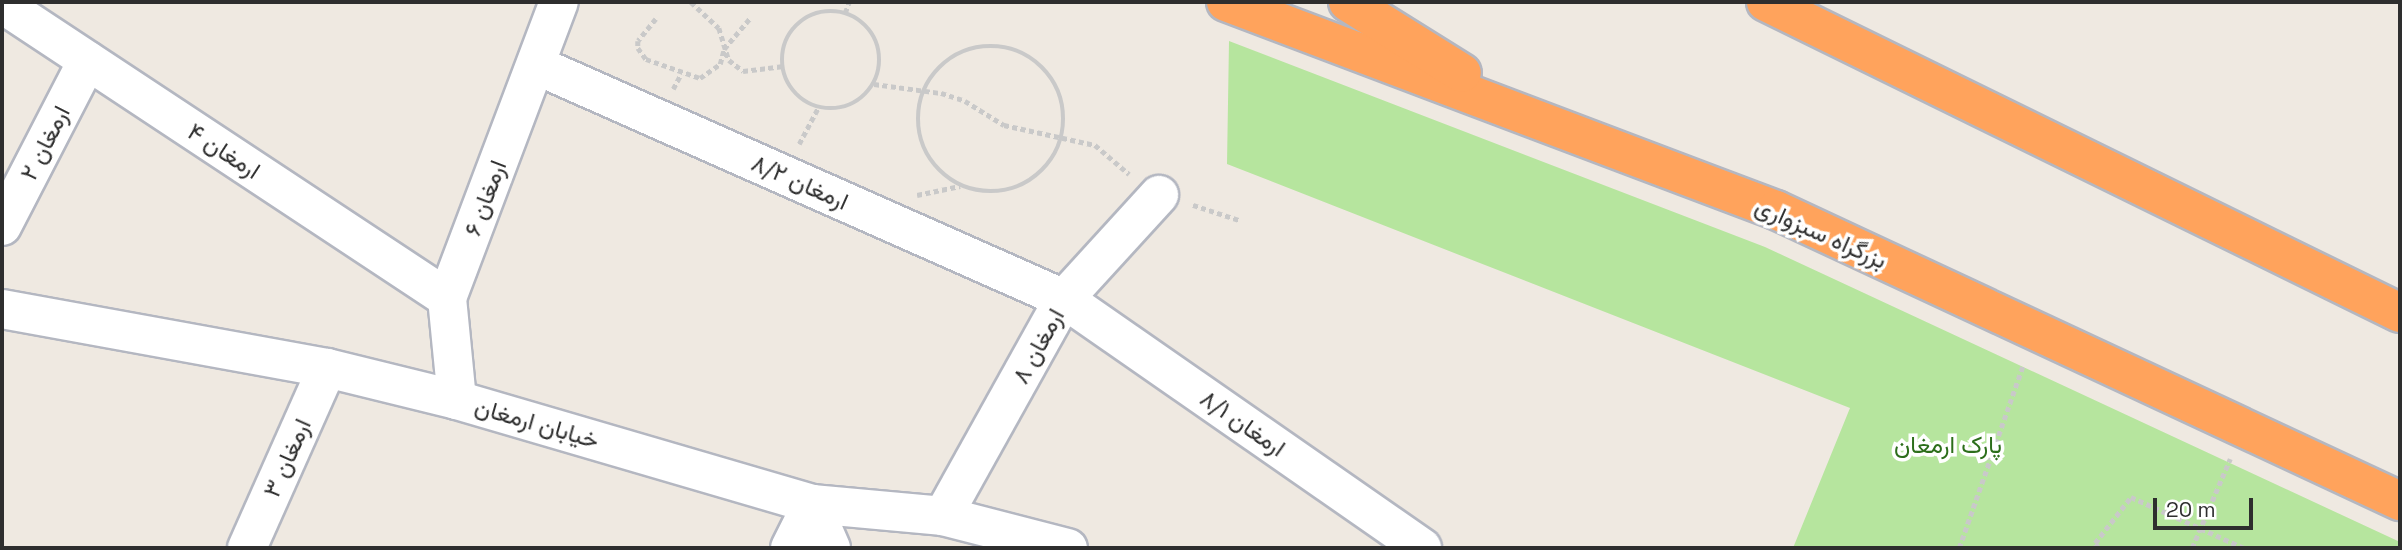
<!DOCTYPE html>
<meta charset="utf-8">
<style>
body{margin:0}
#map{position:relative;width:2402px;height:550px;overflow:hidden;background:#efe9e1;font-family:"Space Grotesk",Vazirmatn,sans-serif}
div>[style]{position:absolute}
.green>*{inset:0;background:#b6e59e}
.path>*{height:4.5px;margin-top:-2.25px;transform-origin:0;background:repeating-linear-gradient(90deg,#c9c9c9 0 5px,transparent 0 8.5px)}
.path>.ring{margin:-2.25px;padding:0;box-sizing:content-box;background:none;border:4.5px solid #c9c9c9;border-radius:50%}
.roads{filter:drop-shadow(2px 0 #b4b7c1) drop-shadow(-2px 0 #b4b7c1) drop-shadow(0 2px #b4b7c1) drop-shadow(0 -2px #b4b7c1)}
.minor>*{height:38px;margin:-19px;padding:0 19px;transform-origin:19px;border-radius:19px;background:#fff}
.highway>*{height:38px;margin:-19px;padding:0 19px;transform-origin:19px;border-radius:19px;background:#ffa35c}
span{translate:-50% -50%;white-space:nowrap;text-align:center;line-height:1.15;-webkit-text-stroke:7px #fff;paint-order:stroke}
.street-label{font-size:24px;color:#2e2e2e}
.park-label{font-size:24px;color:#2c6e1b}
.frame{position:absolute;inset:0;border:4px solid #2e2e2e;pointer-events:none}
.scale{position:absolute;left:2153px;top:498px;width:100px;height:32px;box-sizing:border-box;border:4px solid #2e2e2e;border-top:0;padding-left:9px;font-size:21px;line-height:24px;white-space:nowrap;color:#2e2e2e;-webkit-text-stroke:5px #fff;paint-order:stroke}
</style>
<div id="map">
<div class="green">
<div style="clip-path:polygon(1229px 41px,1765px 247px,2400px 542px,2400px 548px,1793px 548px,1850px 408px,1227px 164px)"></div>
</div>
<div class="path">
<div style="left:691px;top:2px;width:38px;rotate:43deg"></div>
<div style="left:719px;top:28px;width:34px;rotate:73deg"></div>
<div style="left:729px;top:60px;width:18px;rotate:38deg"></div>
<div style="left:743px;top:71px;width:39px;rotate:-7deg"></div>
<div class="ring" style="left:782px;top:11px;width:93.5px;height:93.5px"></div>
<div style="left:845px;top:13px;width:12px;rotate:-70deg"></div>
<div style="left:656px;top:19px;width:28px;rotate:129deg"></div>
<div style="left:638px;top:41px;width:7px;rotate:90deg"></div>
<div style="left:638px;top:48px;width:14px;rotate:54deg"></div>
<div style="left:646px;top:59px;width:57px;rotate:19.4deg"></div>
<div style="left:700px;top:78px;width:24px;rotate:-35deg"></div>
<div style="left:720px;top:64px;width:16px;rotate:-75deg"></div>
<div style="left:724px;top:49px;width:40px;rotate:-50deg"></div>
<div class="ring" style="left:918px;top:46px;width:141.5px;height:141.5px"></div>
<div style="left:874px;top:84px;width:68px;rotate:7.7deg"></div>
<div style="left:941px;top:93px;width:25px;rotate:18deg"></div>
<div style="left:965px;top:101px;width:46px;rotate:31.6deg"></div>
<div style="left:1004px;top:125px;width:93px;rotate:12.4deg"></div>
<div style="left:1095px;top:145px;width:45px;rotate:40.5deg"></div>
<div style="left:673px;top:89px;width:17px;rotate:-62deg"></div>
<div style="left:799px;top:144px;width:41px;rotate:-62.2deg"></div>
<div style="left:917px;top:195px;width:44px;rotate:-11.8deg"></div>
<div style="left:1193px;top:205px;width:48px;rotate:18.1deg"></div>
<div style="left:1959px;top:548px;width:194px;rotate:-70.7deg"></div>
<div style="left:2098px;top:548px;width:6px;rotate:-121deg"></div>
<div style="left:2095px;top:543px;width:58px;rotate:-52deg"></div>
<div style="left:2131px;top:497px;width:124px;rotate:24.3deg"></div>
<div style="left:2192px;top:548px;width:97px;rotate:-66.9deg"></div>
</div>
<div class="roads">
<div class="minor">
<div style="left:2px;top:4px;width:533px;rotate:33.45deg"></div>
<div style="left:536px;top:65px;width:578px;rotate:23.9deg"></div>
<div style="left:1064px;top:299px;width:436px;rotate:34.8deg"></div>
<div style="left:2px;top:226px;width:186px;rotate:-62.7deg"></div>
<div style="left:2px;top:309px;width:330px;rotate:10.3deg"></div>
<div style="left:327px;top:368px;width:134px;rotate:13.8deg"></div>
<div style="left:457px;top:400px;width:370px;rotate:16.3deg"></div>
<div style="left:812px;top:504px;width:132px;rotate:5.2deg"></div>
<div style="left:943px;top:516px;width:129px;rotate:14.4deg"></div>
<div style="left:457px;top:400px;width:102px;rotate:-95.6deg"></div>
<div style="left:447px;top:298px;width:316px;rotate:-69.3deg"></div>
<div style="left:812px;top:504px;width:48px;rotate:66.6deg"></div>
<div style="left:943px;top:516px;width:248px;rotate:-60.9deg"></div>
<div style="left:1064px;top:299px;width:141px;rotate:-47.6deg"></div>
<div style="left:247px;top:548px;width:197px;rotate:-66deg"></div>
<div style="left:790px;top:548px;width:49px;rotate:-63.4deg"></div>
</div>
<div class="highway">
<div style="left:1226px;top:2px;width:588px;rotate:20.72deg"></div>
<div style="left:1776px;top:210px;width:689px;rotate:25deg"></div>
<div style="left:1348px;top:2px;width:134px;rotate:31.9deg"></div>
<div style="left:1766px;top:2px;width:706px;rotate:26.13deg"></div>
</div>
</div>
<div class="street-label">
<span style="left:45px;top:143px;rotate:-63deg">ارمغان ۲</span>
<span style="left:224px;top:151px;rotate:33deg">ارمغان ۴</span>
<span style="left:800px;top:182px;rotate:24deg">ارمغان ۸/۲</span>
<span style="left:485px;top:198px;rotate:-69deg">ارمغان ۶</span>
<span style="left:1821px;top:233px;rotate:24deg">بزرگراه سبزواری</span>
<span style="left:1038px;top:346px;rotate:-61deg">ارمغان ۸</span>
<span style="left:537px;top:423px;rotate:16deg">خیابان ارمغان</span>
<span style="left:1243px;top:423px;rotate:35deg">ارمغان ۸/۱</span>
<span style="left:287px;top:458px;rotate:-66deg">ارمغان ۳</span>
</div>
<div class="park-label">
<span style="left:1948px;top:445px">پارک ارمغان</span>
</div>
<div class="frame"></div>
<div class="scale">20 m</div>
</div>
